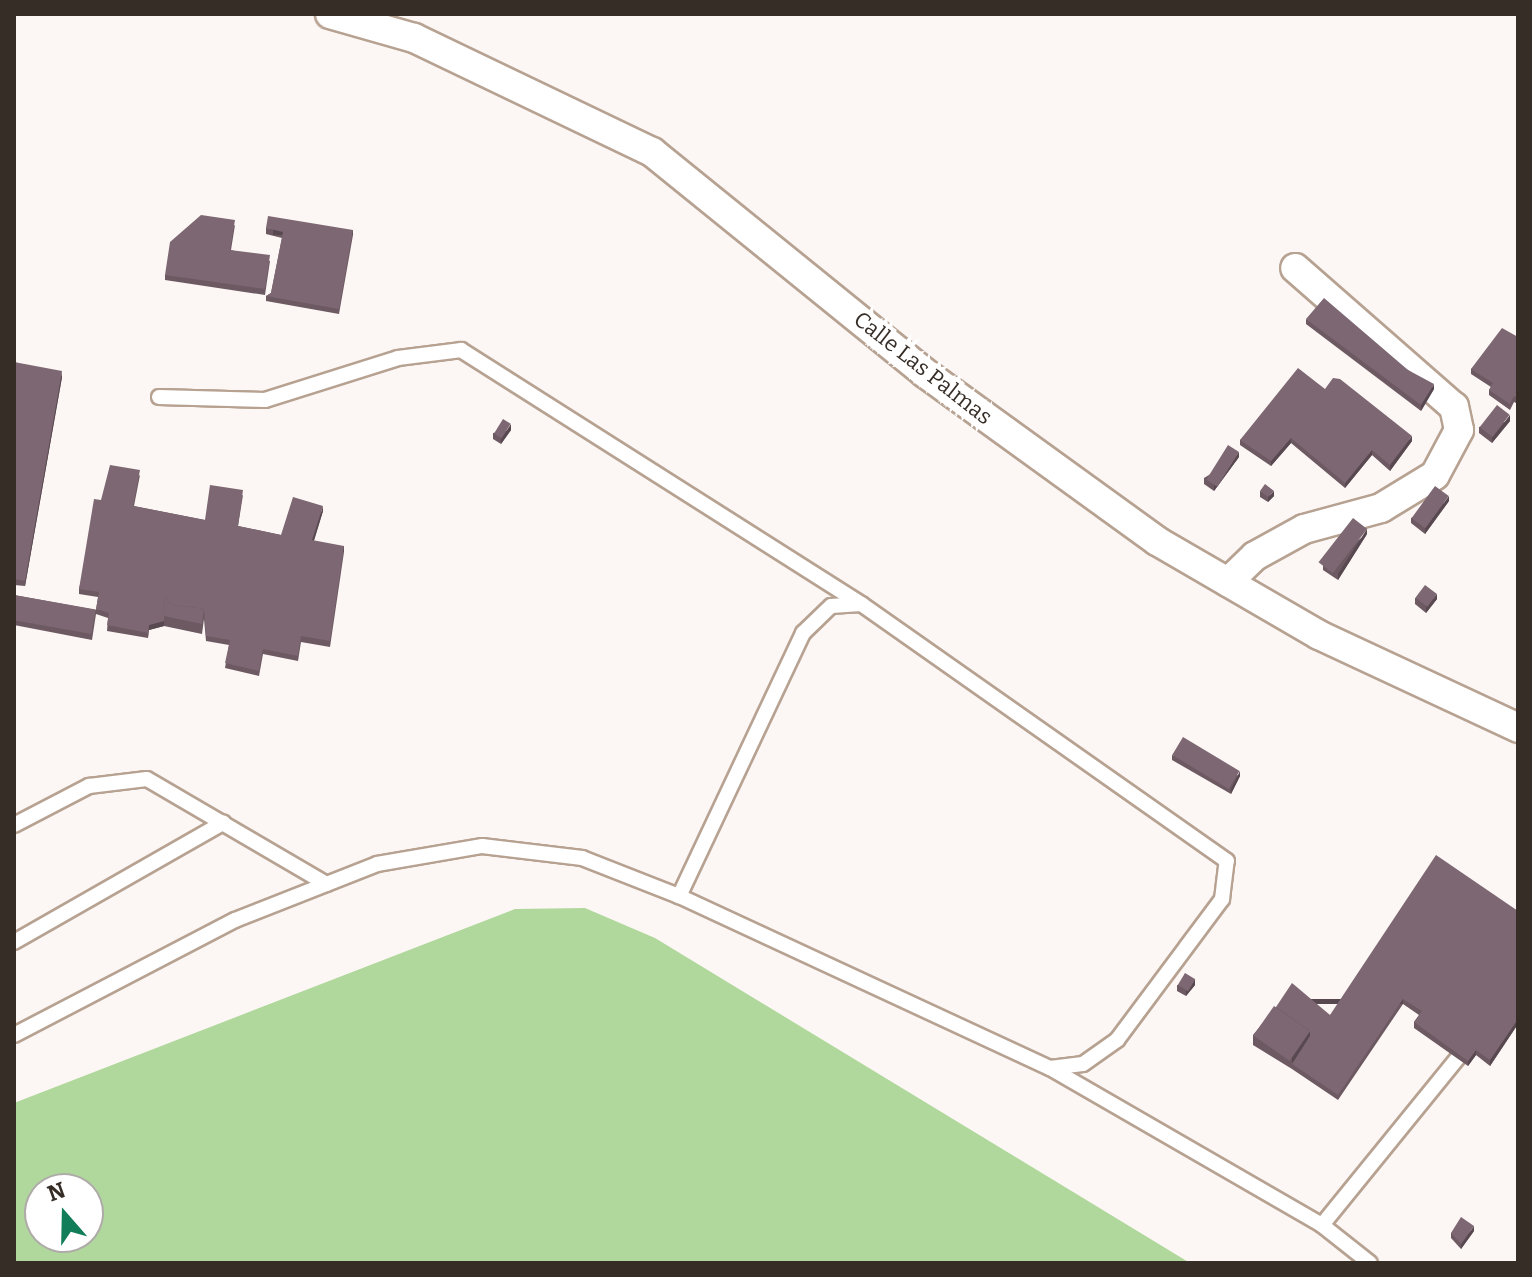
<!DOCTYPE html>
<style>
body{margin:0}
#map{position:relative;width:1532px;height:1277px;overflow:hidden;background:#fcf7f4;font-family:Bitter,serif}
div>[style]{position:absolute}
.green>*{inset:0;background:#b1d89c}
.roads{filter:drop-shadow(2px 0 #b7a292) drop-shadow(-2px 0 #b7a292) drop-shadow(0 2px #b7a292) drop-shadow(0 -2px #b7a292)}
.lane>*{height:14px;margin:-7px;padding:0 7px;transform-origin:7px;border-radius:7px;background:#fff}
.street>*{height:28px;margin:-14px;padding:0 14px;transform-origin:14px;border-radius:14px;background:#fff}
.wall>*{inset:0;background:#6c5962}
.shaded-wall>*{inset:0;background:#584850;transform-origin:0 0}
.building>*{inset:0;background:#7d6772;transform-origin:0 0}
span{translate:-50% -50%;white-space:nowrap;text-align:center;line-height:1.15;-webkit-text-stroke:8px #fff;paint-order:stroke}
.street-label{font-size:22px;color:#362d27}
.frame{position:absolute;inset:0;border:16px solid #362d27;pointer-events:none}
.north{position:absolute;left:24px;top:1173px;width:80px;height:80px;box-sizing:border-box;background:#fff;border:2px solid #afaba9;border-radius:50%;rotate:340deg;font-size:22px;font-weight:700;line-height:32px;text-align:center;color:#362d27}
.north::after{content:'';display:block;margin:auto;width:28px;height:36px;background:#127d59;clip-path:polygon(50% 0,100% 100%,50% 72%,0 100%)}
</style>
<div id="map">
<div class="green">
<div style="clip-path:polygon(evenodd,585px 908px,655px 938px,1190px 1263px,14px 1263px,14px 1103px,515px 909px,585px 908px,40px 1189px,88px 1189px,88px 1237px,40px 1237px,40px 1189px)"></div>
</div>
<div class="roads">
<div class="lane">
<div style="left:159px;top:397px;width:106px;rotate:1.6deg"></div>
<div style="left:265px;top:400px;width:139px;rotate:-17.5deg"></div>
<div style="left:398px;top:358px;width:64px;rotate:-7.2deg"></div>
<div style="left:461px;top:350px;width:474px;rotate:32.4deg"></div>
<div style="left:14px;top:825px;width:85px;rotate:-27.5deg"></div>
<div style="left:89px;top:786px;width:58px;rotate:-6.9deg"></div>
<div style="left:147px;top:779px;width:208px;rotate:30.3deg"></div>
<div style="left:14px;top:942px;width:241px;rotate:-29.7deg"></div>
<div style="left:14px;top:1035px;width:249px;rotate:-27.5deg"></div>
<div style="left:235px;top:920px;width:153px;rotate:-21.5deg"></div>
<div style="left:377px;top:864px;width:107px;rotate:-9.7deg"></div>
<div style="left:482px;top:846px;width:101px;rotate:6.8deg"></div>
<div style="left:582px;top:858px;width:104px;rotate:21.4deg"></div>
<div style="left:679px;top:896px;width:409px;rotate:24.9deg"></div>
<div style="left:1050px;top:1068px;width:33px;rotate:-7deg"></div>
<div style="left:1083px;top:1064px;width:42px;rotate:-35.2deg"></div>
<div style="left:1117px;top:1040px;width:176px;rotate:-53.3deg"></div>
<div style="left:1222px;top:899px;width:38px;rotate:-83deg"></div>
<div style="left:1227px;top:861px;width:447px;rotate:-144.9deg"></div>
<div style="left:861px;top:604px;width:30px;rotate:176deg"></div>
<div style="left:831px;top:606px;width:39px;rotate:136deg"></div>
<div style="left:803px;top:633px;width:291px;rotate:115.2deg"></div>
<div style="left:1050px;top:1068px;width:314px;rotate:30deg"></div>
<div style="left:1322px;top:1225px;width:233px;rotate:-50.9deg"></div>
<div style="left:1322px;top:1225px;width:61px;rotate:38.4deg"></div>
</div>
<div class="street">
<div style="left:330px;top:14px;width:87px;rotate:15.9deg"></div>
<div style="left:414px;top:38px;width:264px;rotate:25.6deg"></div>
<div style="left:652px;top:152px;width:351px;rotate:39deg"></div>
<div style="left:925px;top:373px;width:286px;rotate:35.9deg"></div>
<div style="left:1157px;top:541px;width:187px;rotate:30.1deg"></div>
<div style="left:1319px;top:635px;width:220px;rotate:25deg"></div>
<div style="left:1228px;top:582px;width:37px;rotate:-44deg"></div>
<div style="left:1255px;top:556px;width:56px;rotate:-28.9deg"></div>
<div style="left:1304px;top:529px;width:80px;rotate:-15.3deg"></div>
<div style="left:1381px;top:508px;width:63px;rotate:-31.4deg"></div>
<div style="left:1435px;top:475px;width:51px;rotate:-61.9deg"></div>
<div style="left:1459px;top:430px;width:24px;rotate:-102deg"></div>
<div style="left:1454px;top:407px;width:211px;rotate:-138.8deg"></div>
</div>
</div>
<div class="wall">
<div style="clip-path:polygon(235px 225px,231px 250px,270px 261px,265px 295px,165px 280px,165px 275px)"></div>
<div style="clip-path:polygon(266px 228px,353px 235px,339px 314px,266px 301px,266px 296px,271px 293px,282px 238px,266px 234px)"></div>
<div style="clip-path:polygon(1306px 319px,1408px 370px,1434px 389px,1421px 411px,1306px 324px)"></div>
<div style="clip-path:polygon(1518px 337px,1518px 404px,1514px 402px,1510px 410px,1489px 395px,1489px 390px,1491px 387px,1471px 374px,1471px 369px)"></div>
<div style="clip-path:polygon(14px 362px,62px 377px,25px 586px,14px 585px)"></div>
<div style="clip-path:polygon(1325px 389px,1412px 441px,1390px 471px,1372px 455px,1345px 488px,1291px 443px,1271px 466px,1240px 445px,1240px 440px)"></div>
<div style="clip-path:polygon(1510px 421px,1492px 443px,1479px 433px,1479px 427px)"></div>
<div style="clip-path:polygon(511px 430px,501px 444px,493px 439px,493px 433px)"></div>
<div style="clip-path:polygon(1239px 457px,1214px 491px,1204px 484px,1204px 478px)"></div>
<div style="clip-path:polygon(140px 475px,134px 506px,205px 520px,243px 495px,238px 526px,281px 535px,323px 511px,314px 541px,344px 552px,330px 647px,301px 642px,298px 661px,263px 654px,259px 676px,225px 668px,229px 645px,206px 641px,204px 619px,202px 634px,164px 626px,149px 630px,148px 638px,107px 631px,108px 618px,96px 614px,92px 640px,14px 625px,14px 595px,96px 610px,98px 597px,79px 594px,79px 589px,101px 500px)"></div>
<div style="clip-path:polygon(1260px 491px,1274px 496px,1268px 502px,1260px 497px)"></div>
<div style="clip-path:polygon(1449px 501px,1425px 534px,1411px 523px,1411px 518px)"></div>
<div style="clip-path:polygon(1367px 534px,1338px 580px,1323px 570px,1323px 565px)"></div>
<div style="clip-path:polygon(1415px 598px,1437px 599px,1426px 613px,1415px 604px)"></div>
<div style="clip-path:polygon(1172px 755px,1240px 776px,1231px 794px,1172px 760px)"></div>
<div style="clip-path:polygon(1518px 911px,1518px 1024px,1490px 1066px,1476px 1055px,1468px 1066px,1414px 1028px,1414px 1022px,1419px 1015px,1403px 1004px,1338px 1100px,1292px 1069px,1253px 1045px,1253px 1035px,1276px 1007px,1330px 1015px)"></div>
<div style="clip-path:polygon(1177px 985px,1195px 985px,1186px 996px,1177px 991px)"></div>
<div style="clip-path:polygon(1474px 1231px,1461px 1249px,1451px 1238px,1451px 1233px)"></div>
</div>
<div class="shaded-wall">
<div style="left:353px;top:230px;width:5px;height:80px;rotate:90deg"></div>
<div style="clip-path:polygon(62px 371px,62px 377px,25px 586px,25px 581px)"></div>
<div style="clip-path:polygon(1434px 384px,1434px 389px,1421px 411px,1421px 405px)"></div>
<div style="clip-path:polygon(1510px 415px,1510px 421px,1492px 443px,1492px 438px)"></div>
<div style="clip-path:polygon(511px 424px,511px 430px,501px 444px,501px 439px)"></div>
<div style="clip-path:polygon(1412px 436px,1412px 441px,1390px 471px,1390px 465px)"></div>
<div style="clip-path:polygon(1291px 438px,1291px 443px,1271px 466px,1271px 461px)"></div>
<div style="clip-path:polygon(1372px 450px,1372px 455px,1345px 488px,1345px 483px)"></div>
<div style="clip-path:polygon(1239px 452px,1239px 457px,1214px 491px,1214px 486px)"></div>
<div style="clip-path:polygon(1274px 491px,1274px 496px,1268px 502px,1268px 497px)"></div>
<div style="clip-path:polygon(1449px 496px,1449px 501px,1425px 534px,1425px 528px)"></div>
<div style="clip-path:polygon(323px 506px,323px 511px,312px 546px,312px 540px)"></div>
<div style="clip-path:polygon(1367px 529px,1367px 534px,1338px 580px,1338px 574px)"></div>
<div style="left:344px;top:546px;width:6px;height:96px;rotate:90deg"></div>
<div style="clip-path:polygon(1437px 594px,1437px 599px,1426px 613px,1426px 607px)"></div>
<div style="clip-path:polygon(164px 621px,164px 626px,149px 630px,148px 638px,149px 625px)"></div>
<div style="clip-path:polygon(1240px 771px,1240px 776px,1231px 794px,1231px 789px)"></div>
<div style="clip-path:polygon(1195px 979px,1195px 985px,1186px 996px,1186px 991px)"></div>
<div style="left:1403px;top:999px;width:5px;height:116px;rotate:90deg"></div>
<div style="clip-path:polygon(1518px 1019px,1518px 1024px,1490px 1066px,1490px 1060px)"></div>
<div style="clip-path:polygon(1310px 1031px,1310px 1041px,1292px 1064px,1292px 1058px)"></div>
<div style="clip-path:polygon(1476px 1050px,1476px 1055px,1468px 1066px,1468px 1061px)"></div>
<div style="clip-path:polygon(1474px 1226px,1474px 1231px,1461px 1249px,1461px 1244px)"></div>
</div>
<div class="building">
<div style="clip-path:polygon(201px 215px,235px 220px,230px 250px,270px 255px,265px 289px,165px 275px,170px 242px)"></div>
<div style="clip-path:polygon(268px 216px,353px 230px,339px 309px,266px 296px,271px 293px,283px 232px,266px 228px)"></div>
<div style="clip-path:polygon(1324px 298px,1408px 370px,1434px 384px,1421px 405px,1306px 319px)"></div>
<div style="clip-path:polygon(1502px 328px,1518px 337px,1518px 399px,1514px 396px,1510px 404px,1489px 390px,1493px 383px,1471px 369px)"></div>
<div style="clip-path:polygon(14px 362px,62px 371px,25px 581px,14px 579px)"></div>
<div style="clip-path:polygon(1298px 368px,1325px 389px,1333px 378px,1340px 379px,1412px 436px,1390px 465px,1372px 450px,1345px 483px,1291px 438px,1271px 461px,1240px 440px)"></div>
<div style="left:1497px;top:405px;width:16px;height:28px;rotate:38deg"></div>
<div style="left:503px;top:419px;width:9px;height:17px;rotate:32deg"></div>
<div style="left:1228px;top:445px;width:13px;height:41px;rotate:32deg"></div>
<div style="clip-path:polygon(110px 465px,140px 470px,133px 506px,205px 520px,210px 485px,243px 490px,238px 526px,281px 535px,293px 497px,323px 506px,312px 540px,344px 546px,330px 641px,301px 636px,298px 656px,263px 649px,259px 671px,225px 663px,230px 640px,206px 636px,204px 609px,170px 604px,165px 597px,164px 621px,149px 625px,148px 633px,107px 625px,109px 613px,96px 609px,99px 592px,79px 589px,94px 499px,101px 500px)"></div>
<div style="clip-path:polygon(1265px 484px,1274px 491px,1268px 497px,1260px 491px)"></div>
<div style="left:1435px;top:486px;width:17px;height:40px;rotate:36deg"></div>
<div style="left:1353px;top:518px;width:18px;height:56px;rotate:38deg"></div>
<div style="left:1425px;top:585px;width:15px;height:16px;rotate:37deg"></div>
<div style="left:14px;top:595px;width:83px;height:25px;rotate:10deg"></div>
<div style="clip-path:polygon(165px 597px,170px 604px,204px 609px,202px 624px,164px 616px)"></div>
<div style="left:1183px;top:737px;width:66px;height:21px;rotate:31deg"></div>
<div style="clip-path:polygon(1436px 855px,1518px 911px,1518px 1019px,1490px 1060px,1476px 1050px,1468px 1061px,1414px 1022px,1422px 1011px,1403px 999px,1338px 1095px,1292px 1064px,1310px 1036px,1310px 1031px,1276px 1007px,1292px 983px,1330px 1015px)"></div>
<div style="left:1185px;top:973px;width:12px;height:14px;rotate:31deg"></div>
<div style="left:1274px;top:1006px;width:44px;height:36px;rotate:35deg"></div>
<div style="clip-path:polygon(1461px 1217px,1474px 1226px,1461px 1244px,1451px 1233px)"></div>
</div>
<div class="street-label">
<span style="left:923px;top:368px;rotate:38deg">Calle Las Palmas</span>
</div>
<div class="frame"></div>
<div class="north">N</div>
</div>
